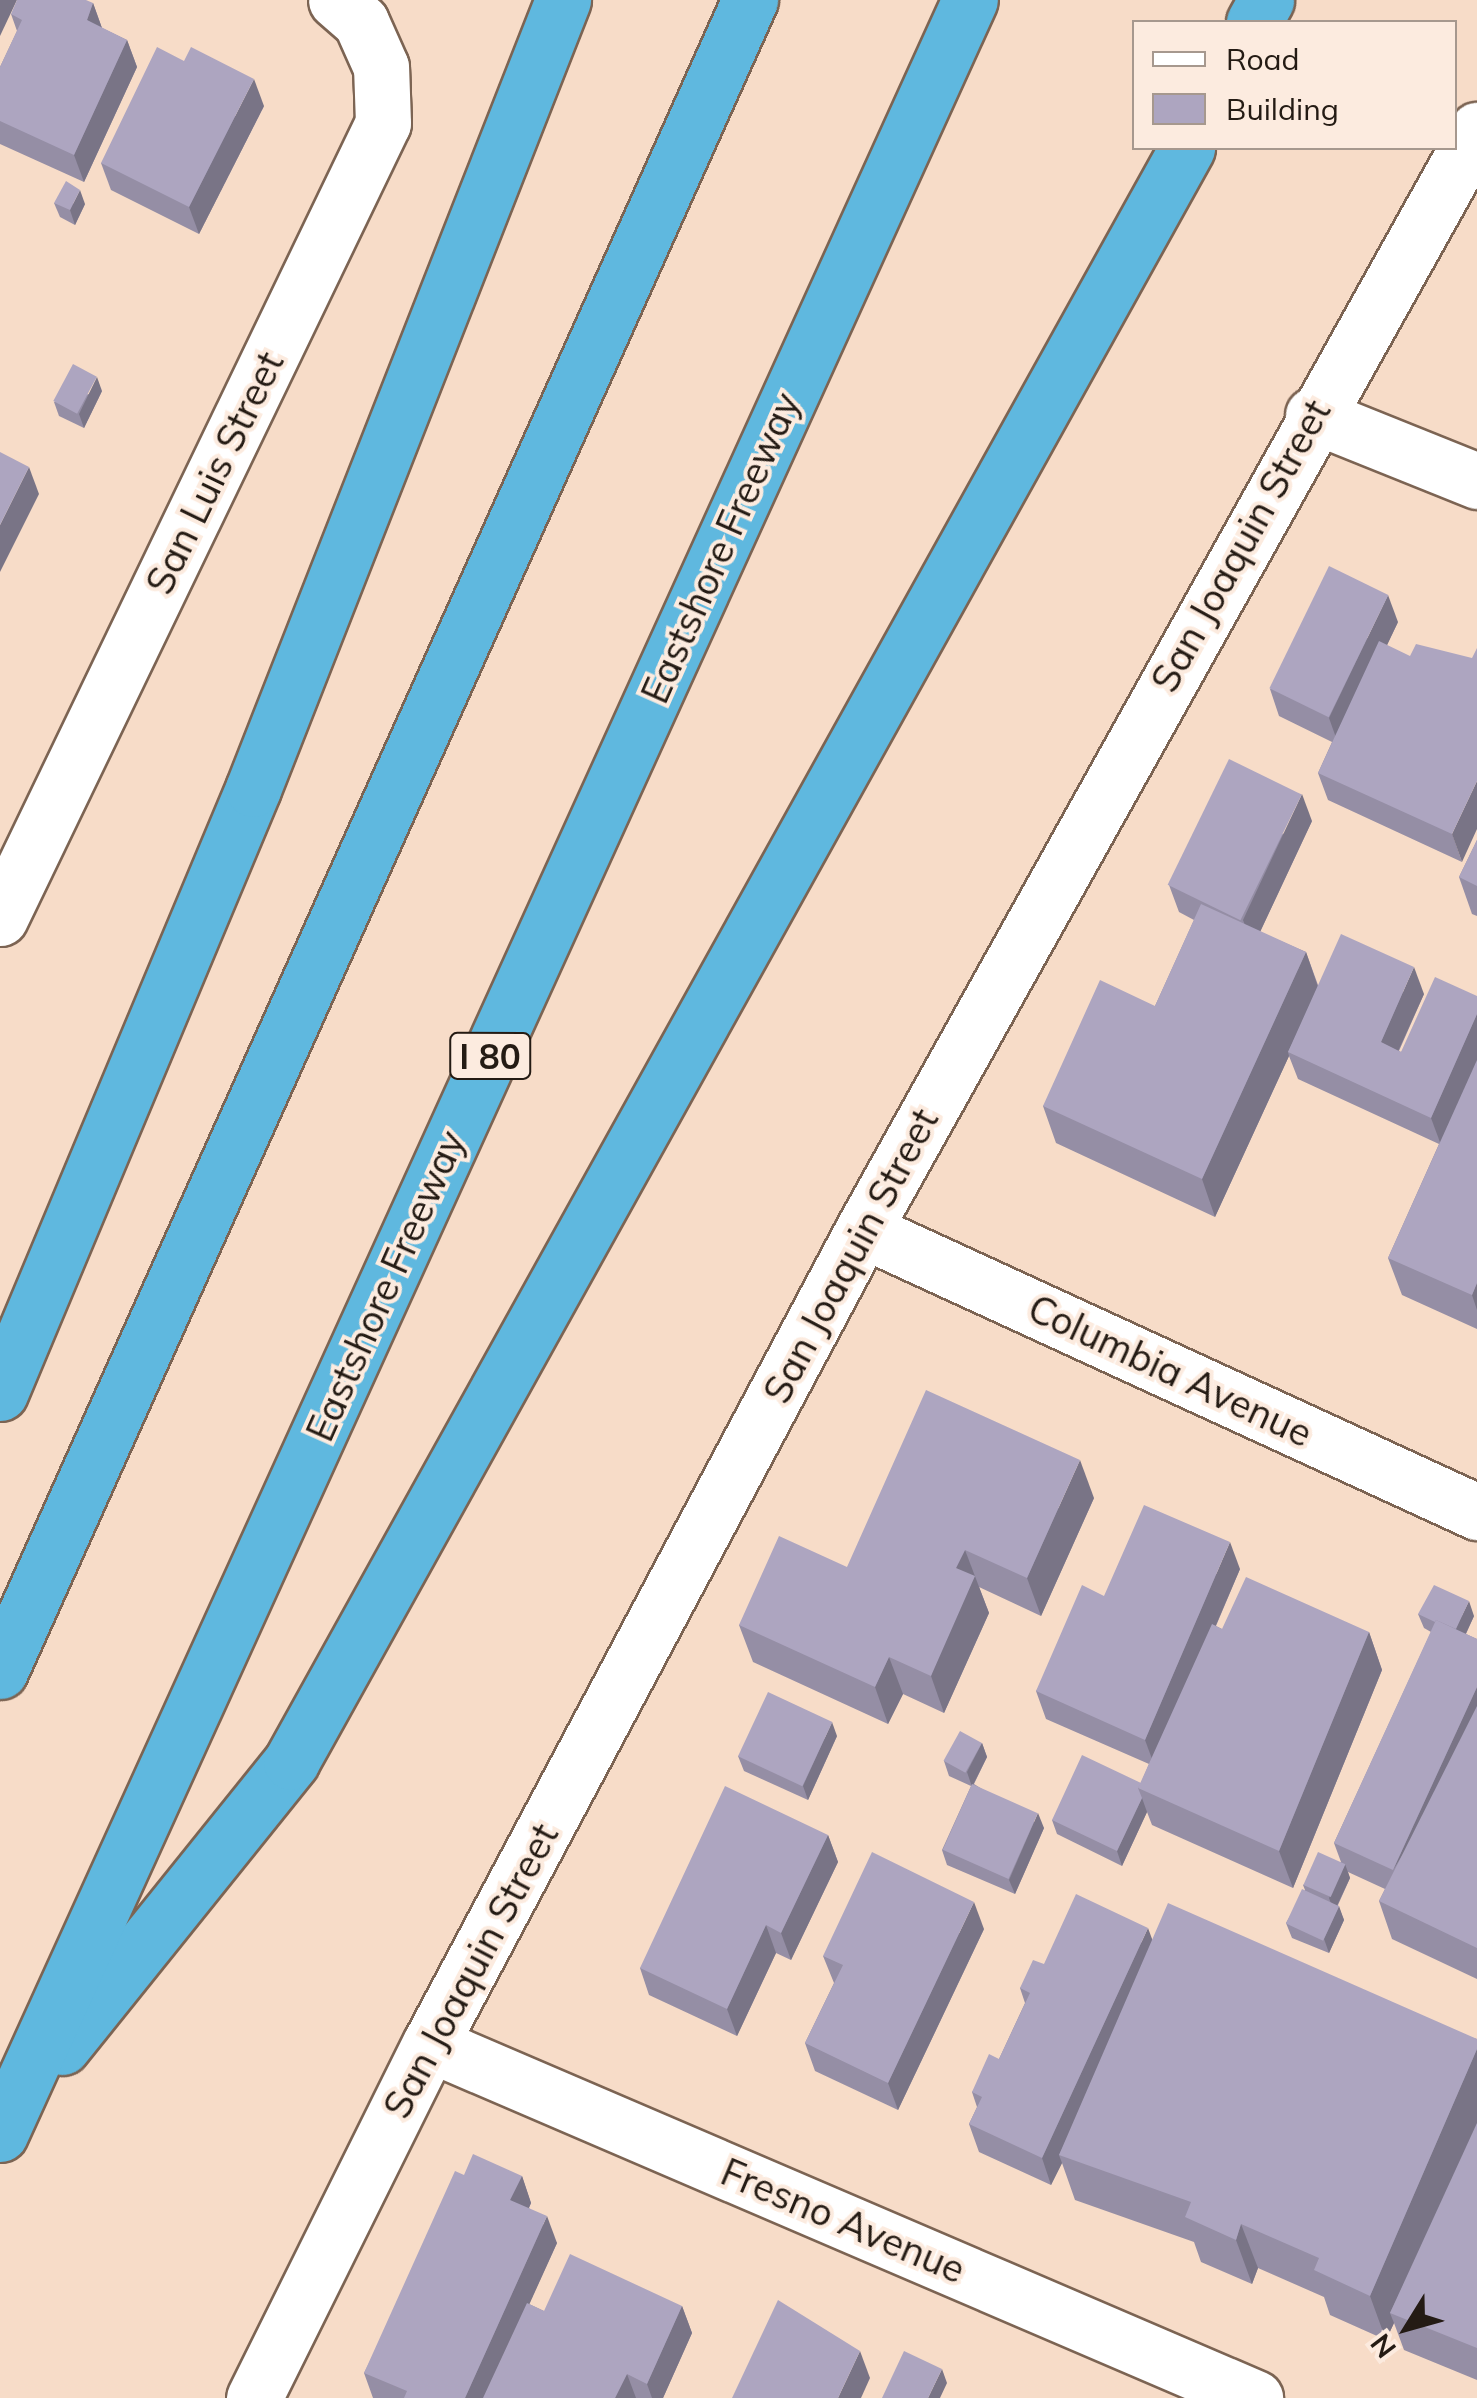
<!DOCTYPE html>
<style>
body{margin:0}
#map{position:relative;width:1477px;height:2398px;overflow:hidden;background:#f7dcc8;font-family:Mulish,sans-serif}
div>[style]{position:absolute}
.roads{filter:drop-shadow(2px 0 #7c6453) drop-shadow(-2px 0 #7c6453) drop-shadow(0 2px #7c6453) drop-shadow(0 -2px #7c6453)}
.street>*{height:55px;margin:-27.5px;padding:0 27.5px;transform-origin:27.5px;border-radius:27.5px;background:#fff}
.highway>*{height:55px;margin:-27.5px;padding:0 27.5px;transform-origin:27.5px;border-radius:27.5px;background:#5fb8df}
.wall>*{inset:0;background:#958ea5}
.shaded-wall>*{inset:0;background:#797486}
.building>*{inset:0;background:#ada5c0;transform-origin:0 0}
span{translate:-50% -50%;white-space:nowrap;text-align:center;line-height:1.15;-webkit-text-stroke:8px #fcebdf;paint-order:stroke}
.shield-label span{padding:2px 8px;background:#fcebdf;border:2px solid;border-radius:8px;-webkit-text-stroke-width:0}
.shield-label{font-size:35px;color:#241b14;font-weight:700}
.street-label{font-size:38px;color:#241b14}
.legend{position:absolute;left:1132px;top:20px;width:325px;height:130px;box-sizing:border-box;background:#fcebdf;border:2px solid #a6988e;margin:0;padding:12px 18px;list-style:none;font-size:30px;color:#241b14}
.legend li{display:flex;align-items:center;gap:20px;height:50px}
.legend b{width:50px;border:2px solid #a6988e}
.north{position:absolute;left:1357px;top:2278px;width:100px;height:100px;-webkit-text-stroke:8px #fcebdf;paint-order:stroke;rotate:233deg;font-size:28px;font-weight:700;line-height:40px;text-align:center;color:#241b14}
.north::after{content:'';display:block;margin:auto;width:35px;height:45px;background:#241b14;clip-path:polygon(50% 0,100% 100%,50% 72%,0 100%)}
</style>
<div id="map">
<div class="roads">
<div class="street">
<div style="left:1313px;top:415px;width:177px;rotate:21.9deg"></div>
<div style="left:0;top:918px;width:882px;rotate:-64.28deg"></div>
<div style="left:383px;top:123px;width:56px;rotate:-92deg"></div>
<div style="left:381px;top:67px;width:49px;rotate:-114deg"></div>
<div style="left:361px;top:22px;width:33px;rotate:-139deg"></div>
<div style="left:863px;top:1230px;width:676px;rotate:24.67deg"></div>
<div style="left:430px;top:2044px;width:898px;rotate:23.22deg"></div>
<div style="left:254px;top:2398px;width:395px;rotate:-63.6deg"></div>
<div style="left:430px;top:2044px;width:922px;rotate:-61.99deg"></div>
<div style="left:863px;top:1230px;width:1260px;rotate:-60.83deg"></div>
</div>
<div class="highway">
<div style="left:1254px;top:22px;width:25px;rotate:-61deg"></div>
<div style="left:0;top:1393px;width:655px;rotate:-67.27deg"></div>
<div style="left:253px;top:789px;width:848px;rotate:-68.55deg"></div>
<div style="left:0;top:1671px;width:1832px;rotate:-65.83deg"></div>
<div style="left:62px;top:2047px;width:366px;rotate:-51.2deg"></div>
<div style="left:291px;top:1762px;width:1846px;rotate:-60.96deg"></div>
<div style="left:0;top:2134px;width:2344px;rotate:-65.56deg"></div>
</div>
</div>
<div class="wall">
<div style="clip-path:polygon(93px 3px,102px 28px,127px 40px,137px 67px,84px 182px,0 144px,0 67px,17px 31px,11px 14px)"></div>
<div style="clip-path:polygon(264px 106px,199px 234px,111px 190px,101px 163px)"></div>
<div style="clip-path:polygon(54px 203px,85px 204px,75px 225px,60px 217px)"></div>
<div style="clip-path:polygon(102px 391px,84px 428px,59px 416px,54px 402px)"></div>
<div style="clip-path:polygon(1398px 622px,1387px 645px,1462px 862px,1328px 800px,1318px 773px,1332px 742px,1279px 716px,1270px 689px)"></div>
<div style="clip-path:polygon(1312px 821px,1260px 932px,1306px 952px,1318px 985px,1424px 994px,1399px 1051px,1401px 1052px,1477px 996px,1477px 1329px,1402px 1295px,1388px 1258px,1439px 1144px,1298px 1079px,1289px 1056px,1215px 1217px,1056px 1143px,1043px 1106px,1155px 1006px,1194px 920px,1179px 912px,1169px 885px)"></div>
<div style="clip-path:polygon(1477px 840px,1477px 916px,1472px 914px,1459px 877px)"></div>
<div style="clip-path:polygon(1094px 1498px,1041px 1616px,979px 1587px,989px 1613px,944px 1713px,903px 1694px,888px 1724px,753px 1662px,739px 1625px,847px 1567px)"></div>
<div style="clip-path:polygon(1240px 1569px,1216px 1626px,1222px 1629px,1369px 1632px,1382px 1670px,1293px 1888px,1152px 1825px,1147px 1812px,1122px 1866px,1057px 1834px,1052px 1820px,1141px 1783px,1149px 1764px,1046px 1719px,1036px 1691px,1104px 1596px)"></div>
<div style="clip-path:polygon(1418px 1614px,1474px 1616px,1466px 1634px,1477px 1639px,1477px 1979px,1392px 1939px,1379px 1901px,1385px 1889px,1348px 1872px,1350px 1878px,1338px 1905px,1344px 1920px,1329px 1953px,1292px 1938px,1286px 1923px,1305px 1890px,1303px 1885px,1341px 1862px,1334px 1843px,1431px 1632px,1424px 1628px)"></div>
<div style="clip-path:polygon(837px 1736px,808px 1800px,744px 1771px,738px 1756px)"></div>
<div style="clip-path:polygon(982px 1743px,987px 1757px,974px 1784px,1044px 1828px,1015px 1894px,947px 1865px,942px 1850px,971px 1786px,949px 1776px,944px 1761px)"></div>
<div style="clip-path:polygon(828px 1835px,838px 1862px,791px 1960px,776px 1953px,737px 2036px,649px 1995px,640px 1968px)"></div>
<div style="clip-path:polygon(984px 1929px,898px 2110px,815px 2071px,805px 2043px,834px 1983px,823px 1956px)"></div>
<div style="clip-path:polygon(1152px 1940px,1477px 2039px,1477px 2380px,1404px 2350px,1394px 2323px,1386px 2340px,1330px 2315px,1324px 2297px,1258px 2268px,1252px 2284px,1201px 2262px,1194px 2242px,1075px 2200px,1062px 2163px,1051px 2185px,979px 2152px,969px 2124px,977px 2107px,972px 2092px,999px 2059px,1025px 2003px,1020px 1988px,1044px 1964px)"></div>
<div style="clip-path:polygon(464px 2175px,522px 2176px,531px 2203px,529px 2208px,557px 2243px,529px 2304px,544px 2311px,682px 2306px,692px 2333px,663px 2398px,373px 2398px,364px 2373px)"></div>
</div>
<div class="shaded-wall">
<div style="clip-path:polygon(0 0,17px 0,0 36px)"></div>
<div style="clip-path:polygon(93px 3px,103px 31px,87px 20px)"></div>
<div style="clip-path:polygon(127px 40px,137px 67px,84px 182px,74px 155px)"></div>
<div style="clip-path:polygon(254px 79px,264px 106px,199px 234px,189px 207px)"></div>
<div style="clip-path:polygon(80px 190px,85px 204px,75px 225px,70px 210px)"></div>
<div style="clip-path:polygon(97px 377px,102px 391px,84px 428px,79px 414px)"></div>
<div style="clip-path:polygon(29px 467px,39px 494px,0 572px,0 525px)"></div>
<div style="clip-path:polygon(1388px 595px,1398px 622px,1339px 746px,1329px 718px)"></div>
<div style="clip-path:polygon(1477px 781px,1477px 829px,1462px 862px,1452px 834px)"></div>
<div style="clip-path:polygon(1302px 794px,1312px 821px,1253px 947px,1243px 920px)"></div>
<div style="clip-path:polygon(1306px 952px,1319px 990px,1288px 1052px,1289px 1056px,1215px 1217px,1202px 1179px)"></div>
<div style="clip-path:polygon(1414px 967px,1424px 994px,1390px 1069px,1381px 1042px)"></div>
<div style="clip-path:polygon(1477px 1014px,1477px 1064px,1441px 1145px,1431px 1118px)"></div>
<div style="clip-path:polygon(1477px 1283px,1477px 1310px,1472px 1295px)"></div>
<div style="clip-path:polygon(1080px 1460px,1094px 1498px,1041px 1616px,1027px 1578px)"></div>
<div style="clip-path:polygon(1230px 1542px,1240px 1569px,1155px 1767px,1145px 1740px)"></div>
<div style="clip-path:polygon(965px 1550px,989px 1613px,944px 1713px,931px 1676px,956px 1568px)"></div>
<div style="clip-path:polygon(1469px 1601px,1474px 1616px,1460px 1646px,1454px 1632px)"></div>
<div style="clip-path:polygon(1369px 1632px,1382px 1670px,1293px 1888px,1279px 1851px)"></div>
<div style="clip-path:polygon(889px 1657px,903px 1694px,888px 1724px,875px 1687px)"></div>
<div style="clip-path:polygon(1477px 1687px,1477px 1736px,1393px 1870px)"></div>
<div style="clip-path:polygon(832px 1722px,837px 1736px,808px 1800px,803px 1786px)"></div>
<div style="clip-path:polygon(982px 1743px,987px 1757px,972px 1787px,967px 1772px)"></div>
<div style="clip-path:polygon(1142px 1798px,1147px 1812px,1122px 1866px,1117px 1851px)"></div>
<div style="clip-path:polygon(1038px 1813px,1044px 1828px,1015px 1894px,1009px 1880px)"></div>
<div style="clip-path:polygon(828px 1835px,838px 1862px,791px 1960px,781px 1933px)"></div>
<div style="clip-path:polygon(1345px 1864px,1350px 1878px,1334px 1912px,1329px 1898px)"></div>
<div style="clip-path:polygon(974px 1902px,984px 1929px,898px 2110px,888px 2083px)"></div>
<div style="clip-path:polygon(1339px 1906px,1344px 1920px,1329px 1953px,1324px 1939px)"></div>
<div style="clip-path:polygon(766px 1925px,776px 1953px,737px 2036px,727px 2009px)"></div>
<div style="clip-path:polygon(1148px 1928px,1158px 1955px,1059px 2155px,1062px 2163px,1051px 2185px,1042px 2158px)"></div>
<div style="clip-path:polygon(1477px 2049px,1477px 2131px,1390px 2313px,1394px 2323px,1386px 2340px,1370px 2296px)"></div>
<div style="clip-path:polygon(522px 2176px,531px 2203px,520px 2227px,510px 2200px)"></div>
<div style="clip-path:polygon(547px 2216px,557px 2243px,487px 2398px,465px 2398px)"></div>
<div style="clip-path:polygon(1241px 2224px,1258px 2268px,1252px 2284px,1236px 2240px)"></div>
<div style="clip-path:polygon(682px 2306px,692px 2333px,663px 2398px,652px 2398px,647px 2384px)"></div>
<div style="clip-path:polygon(860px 2351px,870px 2378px,861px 2398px,838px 2398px)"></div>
<div style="clip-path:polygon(942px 2369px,947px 2383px,940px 2398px,928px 2398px)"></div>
<div style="clip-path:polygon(627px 2374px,636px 2398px,615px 2398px)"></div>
</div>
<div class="building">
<div style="clip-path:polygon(17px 0,86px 0,93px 3px,87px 20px,127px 40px,74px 155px,0 121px,0 67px,22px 20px,11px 14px)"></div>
<div style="clip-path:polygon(157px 47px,184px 61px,191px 47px,254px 79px,189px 207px,101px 163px)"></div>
<div style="clip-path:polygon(66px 181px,80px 190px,70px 210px,54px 203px)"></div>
<div style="left:73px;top:364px;width:27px;height:42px;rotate:28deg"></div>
<div style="clip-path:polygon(0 452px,29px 467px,0 525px)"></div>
<div style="left:1329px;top:566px;width:66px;height:136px;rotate:26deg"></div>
<div style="clip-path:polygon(1379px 641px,1410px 656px,1416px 644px,1472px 658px,1477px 648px,1477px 781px,1452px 834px,1318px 773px)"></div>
<div style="left:1229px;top:759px;width:81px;height:140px;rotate:26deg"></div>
<div style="clip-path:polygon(1477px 840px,1477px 886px,1459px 877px)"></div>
<div style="clip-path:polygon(1201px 904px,1306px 952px,1202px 1179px,1043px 1106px,1100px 980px,1155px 1006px)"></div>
<div style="clip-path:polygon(1341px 934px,1414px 967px,1381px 1042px,1401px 1052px,1435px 977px,1477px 996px,1477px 1014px,1431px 1118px,1288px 1052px)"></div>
<div style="clip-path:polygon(1477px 1060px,1477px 1283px,1472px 1295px,1388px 1258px)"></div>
<div style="clip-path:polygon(926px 1390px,1080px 1460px,1027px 1578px,965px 1550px,956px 1568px,975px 1576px,931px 1676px,889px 1657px,875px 1687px,739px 1625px,779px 1536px,847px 1567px)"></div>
<div style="clip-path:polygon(1144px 1505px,1230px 1542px,1145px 1740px,1036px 1691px,1082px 1585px,1104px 1596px)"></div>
<div style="clip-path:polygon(1246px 1577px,1369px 1632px,1279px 1851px,1138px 1788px,1212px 1624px,1222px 1629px)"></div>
<div style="clip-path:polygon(1434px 1585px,1469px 1601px,1456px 1629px,1436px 1620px,1435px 1622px,1418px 1614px)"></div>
<div style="clip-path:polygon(1436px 1620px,1477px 1639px,1477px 1687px,1393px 1870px,1334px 1843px)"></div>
<div style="left:768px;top:1692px;width:71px;height:71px;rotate:25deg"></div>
<div style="clip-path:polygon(1477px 1706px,1477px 1948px,1379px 1901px)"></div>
<div style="left:960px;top:1731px;width:25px;height:34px;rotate:29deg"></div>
<div style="clip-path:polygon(1082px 1755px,1141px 1783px,1138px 1788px,1142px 1798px,1117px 1851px,1052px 1820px)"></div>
<div style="left:972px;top:1784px;width:72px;height:72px;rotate:24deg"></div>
<div style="clip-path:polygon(725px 1786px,828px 1835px,781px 1933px,766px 1925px,727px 2009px,640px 1968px)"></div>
<div style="clip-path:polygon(872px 1852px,974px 1902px,888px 2083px,805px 2043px,843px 1965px,823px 1956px)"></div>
<div style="left:1318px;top:1852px;width:30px;height:36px;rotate:24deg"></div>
<div style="left:1302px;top:1889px;width:41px;height:38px;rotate:25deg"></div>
<div style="clip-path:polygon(1076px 1894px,1148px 1928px,1042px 2158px,969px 2124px,982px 2097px,972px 2092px,989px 2054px,999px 2059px,1030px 1993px,1020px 1988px,1033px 1960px,1044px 1964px)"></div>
<div style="clip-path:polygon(1168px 1903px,1477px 2039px,1477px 2049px,1370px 2296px,1314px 2270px,1319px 2258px,1241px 2224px,1236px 2240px,1185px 2217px,1191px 2202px,1059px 2155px)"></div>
<div style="clip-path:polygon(1477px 2123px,1477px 2348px,1390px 2313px)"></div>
<div style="clip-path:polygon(473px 2154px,522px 2176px,510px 2200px,547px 2216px,465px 2398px,404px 2398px,407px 2391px,364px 2373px,455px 2171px,464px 2175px)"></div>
<div style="clip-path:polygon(570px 2254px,682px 2306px,647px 2384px,627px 2374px,615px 2398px,483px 2398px,527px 2303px,544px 2311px)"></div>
<div style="clip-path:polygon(778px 2300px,860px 2351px,838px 2398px,732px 2398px)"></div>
<div style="clip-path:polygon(904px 2351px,942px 2369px,928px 2398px,882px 2398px)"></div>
</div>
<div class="shield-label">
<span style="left:490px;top:1056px">I 80</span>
</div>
<div class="street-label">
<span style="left:215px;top:473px;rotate:-64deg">San Luis Street</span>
<span style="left:1241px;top:546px;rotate:-61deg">San Joaquin Street</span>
<span style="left:721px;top:548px;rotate:-66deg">Eastshore Freeway</span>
<span style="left:851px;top:1256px;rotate:-62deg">San Joaquin Street</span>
<span style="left:386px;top:1286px;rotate:-66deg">Eastshore Freeway</span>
<span style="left:1170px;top:1371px;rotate:25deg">Columbia Avenue</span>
<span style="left:471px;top:1971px;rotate:-62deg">San Joaquin Street</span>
<span style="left:843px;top:2221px;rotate:23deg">Fresno Avenue</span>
</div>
<ul class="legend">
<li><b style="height:12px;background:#fff"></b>Road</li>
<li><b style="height:28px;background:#ada5c0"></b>Building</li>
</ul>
<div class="north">N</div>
</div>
